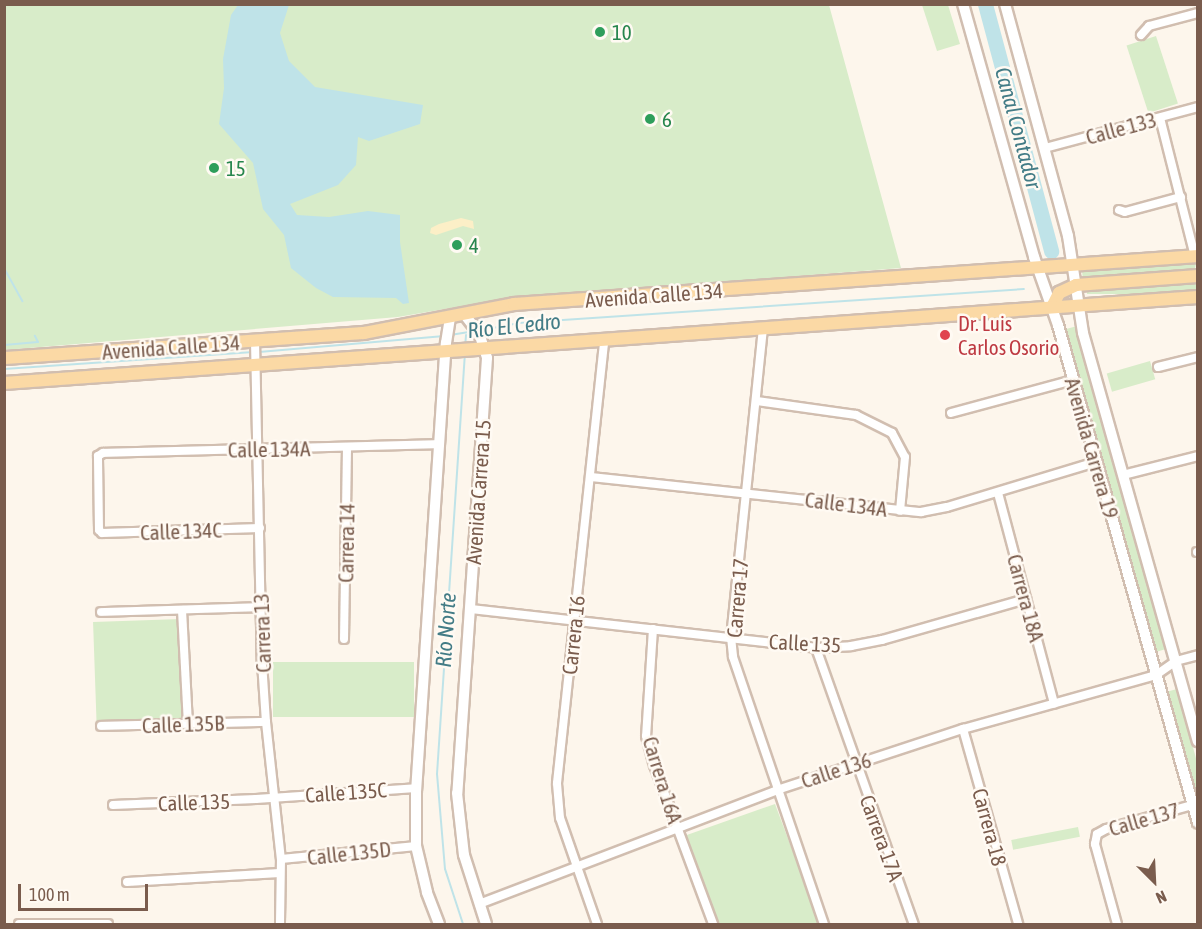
<!DOCTYPE html>
<meta charset="utf-8">
<style>
body{margin:0}
#map{position:relative;width:1202px;height:929px;overflow:hidden;background:#fdf6ec;font-family:"Asap Condensed",sans-serif}
div>[style]{position:absolute}
.green>*{inset:0;background:#d8ecc9;transform-origin:0 0}
.sand>*{inset:0;background:#fcefc7}
.water>*{inset:0;background:#bfe3e8}
.stream>*{height:2px;margin:-1px;padding:0 1px;transform-origin:1px;border-radius:1px;background:#bfe3e8}
.river>*{height:15px;margin:-7.5px;padding:0 7.5px;transform-origin:7.5px;border-radius:7.5px;background:#bfe3e8}
.roads{filter:drop-shadow(2px 0 #d1beb0) drop-shadow(-2px 0 #d1beb0) drop-shadow(0 2px #d1beb0) drop-shadow(0 -2px #d1beb0)}
.minor>*{height:8px;margin:-4px;padding:0 4px;transform-origin:4px;border-radius:4px;background:#fff}
.secondary>*{height:10px;margin:-5px;padding:0 5px;transform-origin:5px;border-radius:5px;background:#fff}
.primary>*{height:12px;margin:-6px;padding:0 6px;transform-origin:6px;border-radius:6px;background:#fbd9a5}
.dots>*{width:16px;height:16px;translate:-50% -50%;box-sizing:border-box;border:3px solid #fffaf3;border-radius:50%}
span{translate:-50% -50%;white-space:nowrap;text-align:center;line-height:1.15;-webkit-text-stroke:5px #fffaf3;paint-order:stroke}
.leisure-label{font-size:21px;color:#27864d}
.left{translate:0 -50%;text-align:left}
.street-label{font-size:21px;color:#7a5c4d}
.health-label{font-size:21px;color:#be3a42}
.water-label{font-size:22px;color:#437c86;font-style:italic}
.frame{position:absolute;inset:0;border:6px solid #7a5c4d;pointer-events:none}
.north{position:absolute;left:1124px;top:851px;width:60px;height:60px;-webkit-text-stroke:4px #fffaf3;paint-order:stroke;rotate:156deg;font-size:16px;font-weight:700;line-height:24px;text-align:center;color:#7a5c4d}
.north::after{content:'';display:block;margin:auto;width:21px;height:27px;background:#7a5c4d;clip-path:polygon(50% 0,100% 100%,50% 72%,0 100%)}
.scale{position:absolute;left:18px;top:884px;width:130px;height:27px;box-sizing:border-box;border:3px solid #7a5c4d;border-top:0;padding-left:8px;font-size:18px;line-height:21px;white-space:nowrap;color:#7a5c4d;-webkit-text-stroke:4px #fffaf3;paint-order:stroke}
</style>
<div id="map">
<div class="green">
<div style="clip-path:polygon(4px 5px,829px 5px,901px 268px,503px 299px,398px 317px,5px 350px)"></div>
<div style="clip-path:polygon(922px 5px,948px 5px,960px 44px,937px 51px)"></div>
<div style="left:1156px;top:36px;width:71px;height:31px;rotate:72deg"></div>
<div style="clip-path:polygon(1190px 263px,1196px 264px,1194px 272px,1083px 280px,1082px 271px)"></div>
<div style="left:1197px;top:282px;width:12px;height:110px;rotate:90deg"></div>
<div style="left:1077px;top:326px;width:335px;height:14px;rotate:74deg"></div>
<div style="left:1150px;top:361px;width:19px;height:45px;rotate:74deg"></div>
<div style="left:181px;top:619px;width:100px;height:88px;rotate:88deg"></div>
<div style="left:414px;top:662px;width:55px;height:141px;rotate:90deg"></div>
<div style="clip-path:polygon(1177px 689px,1197px 762px,1197px 807px,1166px 692px)"></div>
<div style="clip-path:polygon(775px 804px,820px 924px,719px 924px,684px 836px)"></div>
<div style="left:1078px;top:827px;width:10px;height:68px;rotate:79deg"></div>
</div>
<div class="sand">
<div style="clip-path:polygon(461px 218px,473px 221px,474px 229px,463px 226px,436px 235px,430px 233px,431px 228px,439px 224px)"></div>
</div>
<div class="water">
<div style="clip-path:polygon(238px 5px,289px 5px,280px 33px,289px 61px,315px 87px,423px 105px,420px 124px,369px 141px,358px 137px,356px 165px,338px 185px,290px 204px,297px 215px,329px 217px,368px 211px,400px 215px,400px 242px,409px 303px,403px 304px,396px 298px,333px 297px,316px 288px,291px 268px,284px 235px,263px 209px,253px 163px,219px 124px,224px 88px,223px 59px,231px 15px)"></div>
</div>
<div class="stream">
<div style="left:4px;top:268px;width:38px;rotate:61deg"></div>
<div style="left:483px;top:330px;width:36px;rotate:-11deg"></div>
<div style="left:518px;top:323px;width:507px;rotate:-3.84deg"></div>
<div style="left:450px;top:335px;width:24px;rotate:-9deg"></div>
<div style="left:4px;top:345px;width:34px;rotate:-5deg"></div>
<div style="left:38px;top:342px;width:7px;rotate:-117deg"></div>
<div style="left:465px;top:347px;width:12px;rotate:-85deg"></div>
<div style="left:259px;top:352px;width:186px;rotate:-4.9deg"></div>
<div style="left:4px;top:369px;width:250px;rotate:-3.9deg"></div>
<div style="left:463px;top:924px;width:58px;rotate:-108.1deg"></div>
<div style="left:445px;top:869px;width:95px;rotate:-94.8deg"></div>
<div style="left:437px;top:774px;width:420px;rotate:-86.2deg"></div>
</div>
<div class="river">
<div style="left:985px;top:4px;width:256px;rotate:75deg"></div>
</div>
<div class="roads">
<div class="minor">
<div style="left:1141px;top:35px;width:12px;rotate:-48deg"></div>
<div style="left:1149px;top:26px;width:51px;rotate:-14.9deg"></div>
<div style="left:1160px;top:118px;width:142px;rotate:75.8deg"></div>
<div style="left:1045px;top:148px;width:158px;rotate:-15deg"></div>
<div style="left:1119px;top:210px;width:6px;rotate:18deg"></div>
<div style="left:1125px;top:212px;width:58px;rotate:-15deg"></div>
<div style="left:763px;top:328px;width:311px;rotate:95.9deg"></div>
<div style="left:731px;top:637px;width:20px;rotate:84deg"></div>
<div style="left:733px;top:657px;width:282px;rotate:71.2deg"></div>
<div style="left:255px;top:341px;width:321px;rotate:88.8deg"></div>
<div style="left:262px;top:662px;width:60px;rotate:86.2deg"></div>
<div style="left:266px;top:722px;width:138px;rotate:83.8deg"></div>
<div style="left:281px;top:859px;width:65px;rotate:90.9deg"></div>
<div style="left:1158px;top:367px;width:41px;rotate:-14deg"></div>
<div style="left:757px;top:401px;width:100px;rotate:8deg"></div>
<div style="left:856px;top:415px;width:40px;rotate:26.6deg"></div>
<div style="left:892px;top:433px;width:27px;rotate:62deg"></div>
<div style="left:905px;top:457px;width:54px;rotate:95.3deg"></div>
<div style="left:951px;top:413px;width:126px;rotate:-15.1deg"></div>
<div style="left:1123px;top:475px;width:77px;rotate:-14.2deg"></div>
<div style="left:591px;top:477px;width:332px;rotate:6.1deg"></div>
<div style="left:921px;top:512px;width:26px;rotate:-11deg"></div>
<div style="left:947px;top:507px;width:156px;rotate:-16.8deg"></div>
<div style="left:998px;top:493px;width:218px;rotate:75.1deg"></div>
<div style="left:260px;top:528px;width:158px;rotate:178.2deg"></div>
<div style="left:102px;top:533px;width:4px;rotate:-135deg"></div>
<div style="left:99px;top:530px;width:74px;rotate:-90.8deg"></div>
<div style="left:98px;top:456px;width:6px;rotate:-31deg"></div>
<div style="left:103px;top:453px;width:337px;rotate:-1.5deg"></div>
<div style="left:1197px;top:552px;width:1px"></div>
<div style="left:471px;top:609px;width:347px;rotate:6.4deg"></div>
<div style="left:816px;top:648px;width:35px;rotate:-3deg"></div>
<div style="left:851px;top:646px;width:32px;rotate:-11deg"></div>
<div style="left:882px;top:640px;width:150px;rotate:-15.9deg"></div>
<div style="left:182px;top:610px;width:114px;rotate:87deg"></div>
<div style="left:101px;top:612px;width:159px;rotate:-1.8deg"></div>
<div style="left:653px;top:629px;width:107px;rotate:93.7deg"></div>
<div style="left:646px;top:736px;width:30px;rotate:75deg"></div>
<div style="left:654px;top:765px;width:170px;rotate:69.6deg"></div>
<div style="left:344px;top:639px;width:192px;rotate:-89.1deg"></div>
<div style="left:816px;top:648px;width:293px;rotate:70.5deg"></div>
<div style="left:101px;top:726px;width:165px;rotate:-1.4deg"></div>
<div style="left:963px;top:729px;width:203px;rotate:74.2deg"></div>
<div style="left:113px;top:805px;width:143px;rotate:-2.4deg"></div>
<div style="left:256px;top:799px;width:160px;rotate:-3.9deg"></div>
<div style="left:281px;top:859px;width:136px;rotate:-5.5deg"></div>
<div style="left:127px;top:882px;width:153px;rotate:-3.4deg"></div>
<div style="left:479px;top:904px;width:319px;rotate:-20.9deg"></div>
<div style="left:777px;top:790px;width:196px;rotate:-18.2deg"></div>
<div style="left:963px;top:729px;width:200px;rotate:-15.6deg"></div>
<div style="left:1156px;top:675px;width:24px;rotate:-35deg"></div>
<div style="left:1176px;top:661px;width:23px;rotate:-15deg"></div>
<div style="left:19px;top:924px;width:89px"></div>
<div style="left:597px;top:924px;width:112px;rotate:-109.2deg"></div>
<div style="left:560px;top:818px;width:35px;rotate:-95deg"></div>
<div style="left:557px;top:783px;width:445px;rotate:-83.9deg"></div>
<div style="left:1117px;top:924px;width:83px;rotate:-105.4deg"></div>
<div style="left:1095px;top:844px;width:10px;rotate:-79deg"></div>
<div style="left:1097px;top:834px;width:10px;rotate:-29deg"></div>
<div style="left:1106px;top:829px;width:89px;rotate:-15.6deg"></div>
</div>
<div class="secondary">
<div style="left:963px;top:4px;width:263px;rotate:74.3deg"></div>
<div style="left:1034px;top:257px;width:72px;rotate:70.6deg"></div>
<div style="left:1058px;top:325px;width:517px;rotate:74.3deg"></div>
<div style="left:1005px;top:4px;width:240px;rotate:74.8deg"></div>
<div style="left:1068px;top:236px;width:98px;rotate:81.2deg"></div>
<div style="left:1083px;top:333px;width:424px;rotate:74.3deg"></div>
<div style="left:464px;top:314px;width:24px;rotate:52deg"></div>
<div style="left:479px;top:333px;width:26px;rotate:72deg"></div>
<div style="left:487px;top:358px;width:436px;rotate:93.9deg"></div>
<div style="left:457px;top:793px;width:62px;rotate:83.6deg"></div>
<div style="left:464px;top:855px;width:72px;rotate:72.3deg"></div>
<div style="left:439px;top:924px;width:34px;rotate:-111deg"></div>
<div style="left:427px;top:892px;width:47px;rotate:-103.4deg"></div>
<div style="left:416px;top:846px;width:54px;rotate:-90deg"></div>
<div style="left:416px;top:792px;width:450px;rotate:-86.2deg"></div>
<div style="left:446px;top:343px;width:26px;rotate:-81deg"></div>
</div>
<div class="primary">
<div style="left:1052px;top:307px;width:16px;rotate:-63deg"></div>
<div style="left:1059px;top:293px;width:19px;rotate:-25deg"></div>
<div style="left:1076px;top:285px;width:122px;rotate:-4.2deg"></div>
<div style="left:4px;top:358px;width:361px;rotate:-4deg"></div>
<div style="left:364px;top:333px;width:153px;rotate:-10.9deg"></div>
<div style="left:514px;top:304px;width:686px;rotate:-4.01deg"></div>
<div style="left:4px;top:383px;width:1197px;rotate:-4.12deg"></div>
</div>
</div>
<div class="dots">
<div style="left:600px;top:32px;background:#2e9e5b"></div>
<div style="left:650px;top:119px;background:#2e9e5b"></div>
<div style="left:214px;top:168px;background:#2e9e5b"></div>
<div style="left:457px;top:245px;background:#2e9e5b"></div>
<div style="left:945px;top:335px;background:#e0444e"></div>
</div>
<div class="leisure-label">
<span class="left" style="left:612px;top:32px">10</span>
<span class="left" style="left:662px;top:119px">6</span>
<span class="left" style="left:226px;top:168px">15</span>
<span class="left" style="left:469px;top:245px">4</span>
</div>
<div class="street-label">
<span style="left:1121px;top:128px;rotate:-15deg">Calle 133</span>
<span style="left:654px;top:295px;rotate:-4deg">Avenida Calle 134</span>
<span style="left:171px;top:347px;rotate:-4deg">Avenida Calle 134</span>
<span style="left:1092px;top:448px;rotate:74deg">Avenida Carrera 19</span>
<span style="left:269px;top:449px;rotate:-1deg">Calle 134A</span>
<span style="left:478px;top:492px;rotate:-86deg">Avenida Carrera 15</span>
<span style="left:846px;top:504px;rotate:7deg">Calle 134A</span>
<span style="left:181px;top:531px;rotate:-2deg">Calle 134C</span>
<span style="left:346px;top:543px;rotate:-89deg">Carrera 14</span>
<span style="left:737px;top:598px;rotate:-85deg">Carrera 17</span>
<span style="left:1026px;top:598px;rotate:75deg">Carrera 18A</span>
<span style="left:262px;top:633px;rotate:-92deg">Carrera 13</span>
<span style="left:573px;top:635px;rotate:-84deg">Carrera 16</span>
<span style="left:805px;top:643px;rotate:3deg">Calle 135</span>
<span style="left:183px;top:724px;rotate:-2deg">Calle 135B</span>
<span style="left:836px;top:770px;rotate:-18deg">Calle 136</span>
<span style="left:663px;top:780px;rotate:73deg">Carrera 16A</span>
<span style="left:346px;top:792px;rotate:-4deg">Calle 135C</span>
<span style="left:194px;top:802px;rotate:-2deg">Calle 135</span>
<span style="left:1144px;top:819px;rotate:-16deg">Calle 137</span>
<span style="left:990px;top:827px;rotate:75deg">Carrera 18</span>
<span style="left:882px;top:838px;rotate:70deg">Carrera 17A</span>
<span style="left:349px;top:853px;rotate:-6deg">Calle 135D</span>
</div>
<div class="health-label">
<span class="left" style="left:958px;top:335px">Dr. Luis<br>Carlos Osorio</span>
</div>
<div class="water-label">
<span style="left:1018px;top:128px;rotate:75deg">Canal Contador</span>
<span style="left:514px;top:326px;rotate:-6deg">Río El Cedro</span>
<span style="left:446px;top:630px;rotate:-86deg">Río Norte</span>
</div>
<div class="frame"></div>
<div class="north">N</div>
<div class="scale">100 m</div>
</div>
